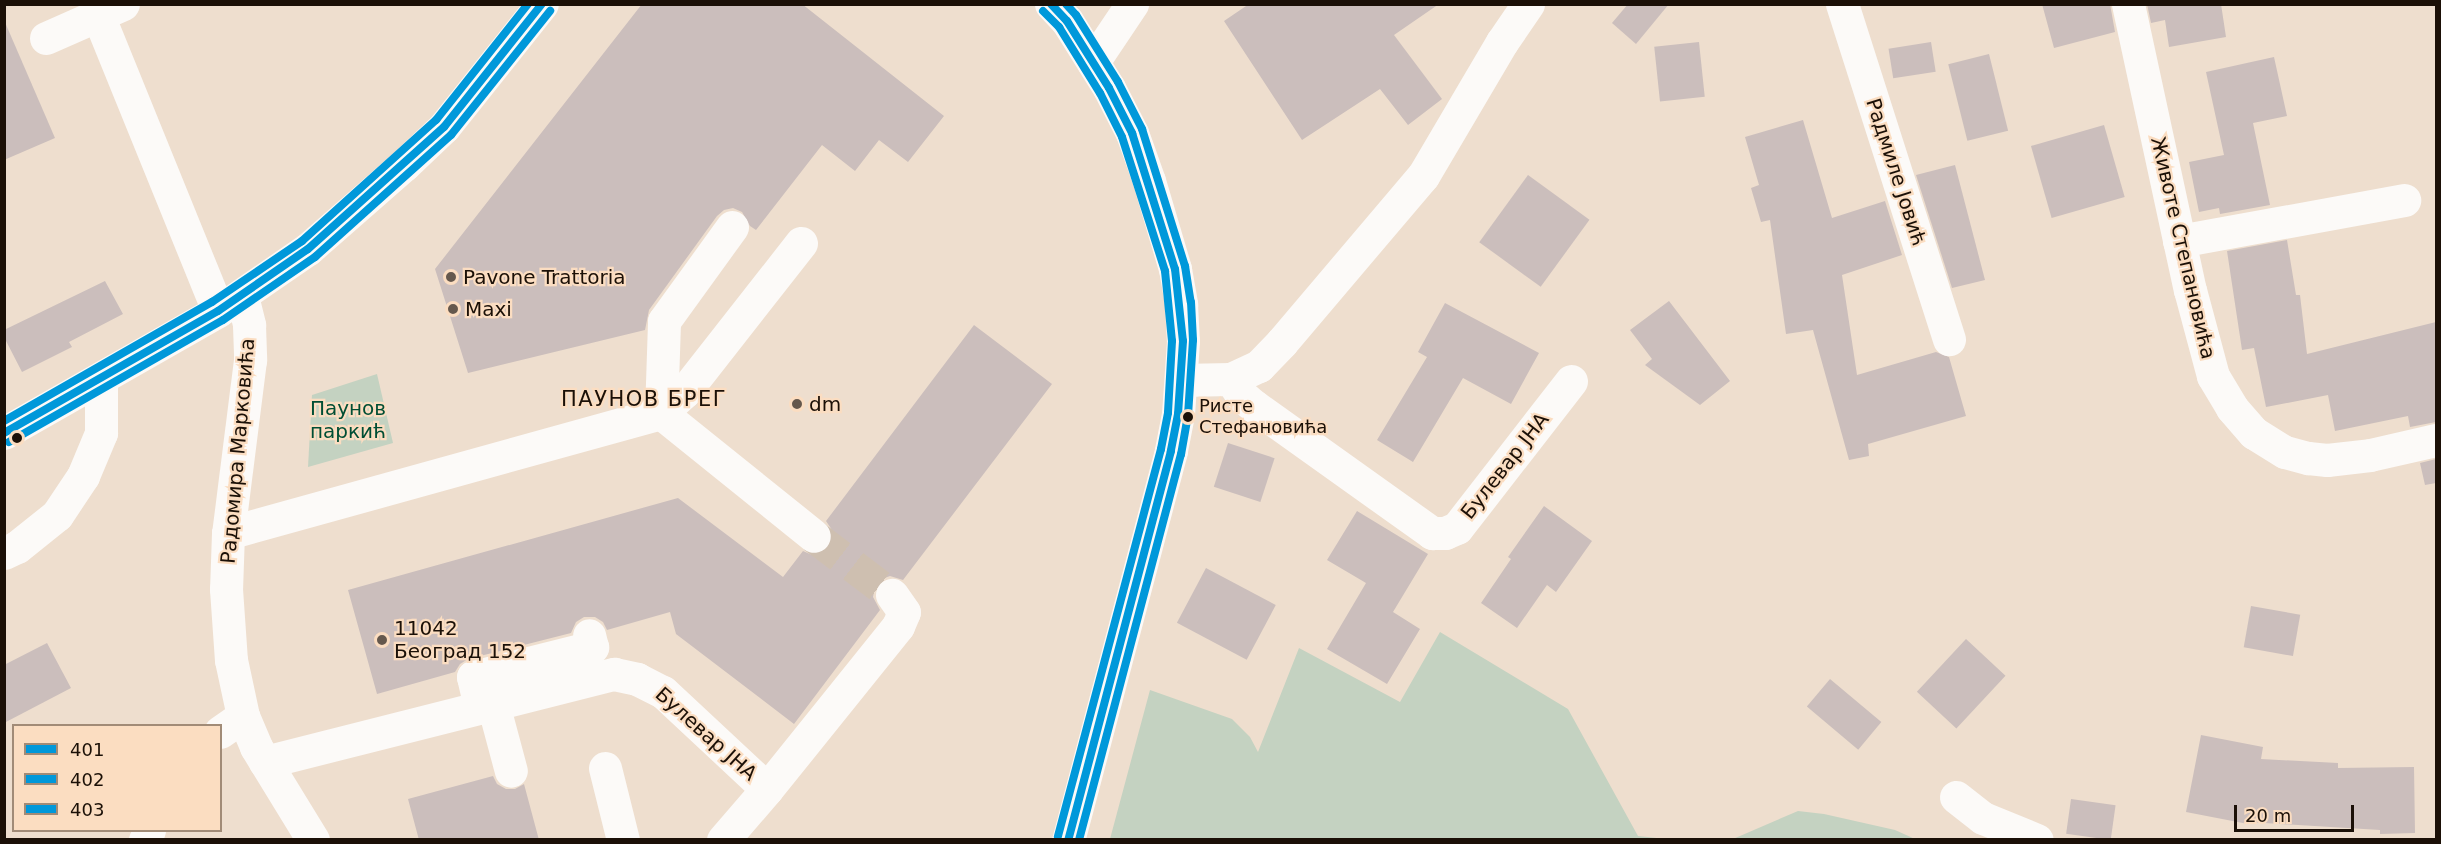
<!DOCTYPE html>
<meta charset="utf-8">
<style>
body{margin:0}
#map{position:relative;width:2441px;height:844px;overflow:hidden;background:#eedece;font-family:"DejaVu Sans",sans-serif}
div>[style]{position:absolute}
.green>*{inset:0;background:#c4d2c1}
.building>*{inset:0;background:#cbbebc;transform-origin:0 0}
.minor-tunnel>*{height:33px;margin-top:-16.5px;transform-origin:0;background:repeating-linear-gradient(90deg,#cebfb0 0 33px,transparent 0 49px)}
.minor>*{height:33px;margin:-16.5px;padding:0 16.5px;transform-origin:16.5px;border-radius:16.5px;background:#fcfaf8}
.major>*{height:33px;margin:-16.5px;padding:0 16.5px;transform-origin:16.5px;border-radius:16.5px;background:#fcfaf8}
.bus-1>*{height:8px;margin:-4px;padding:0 4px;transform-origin:4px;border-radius:4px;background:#0098da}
.bus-2>*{height:8px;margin:-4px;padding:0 4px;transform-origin:4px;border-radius:4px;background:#0098da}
.bus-3>*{height:8px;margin:-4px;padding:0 4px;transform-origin:4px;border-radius:4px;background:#0098da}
.dots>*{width:16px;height:16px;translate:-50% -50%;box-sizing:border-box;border:3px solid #fbddc1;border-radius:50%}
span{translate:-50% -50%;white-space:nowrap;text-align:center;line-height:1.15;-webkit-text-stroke:4.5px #fbddc1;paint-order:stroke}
.bus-label{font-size:18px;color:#1b1007}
.left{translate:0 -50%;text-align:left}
.street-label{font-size:20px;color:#1b1007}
.poi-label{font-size:20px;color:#1b1007}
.park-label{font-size:20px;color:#004e34}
.neighbourhood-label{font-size:21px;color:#1b1007;letter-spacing:1.5px}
.frame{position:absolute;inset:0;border:6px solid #1b1007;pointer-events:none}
.legend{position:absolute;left:12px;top:724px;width:210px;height:108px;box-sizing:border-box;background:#fbddc1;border:2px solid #a18b77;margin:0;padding:8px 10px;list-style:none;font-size:18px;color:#1b1007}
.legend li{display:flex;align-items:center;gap:12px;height:30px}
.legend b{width:30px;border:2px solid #a18b77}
.scale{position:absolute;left:2234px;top:805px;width:120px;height:27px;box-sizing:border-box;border:3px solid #1b1007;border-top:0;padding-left:8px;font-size:18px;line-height:21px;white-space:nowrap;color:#1b1007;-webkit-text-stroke:4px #fbddc1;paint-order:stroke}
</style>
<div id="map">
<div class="green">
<div style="clip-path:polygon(377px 374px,393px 443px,308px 467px,312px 395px)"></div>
<div style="clip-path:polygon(1440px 632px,1568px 709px,1638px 836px,1666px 839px,1110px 839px,1150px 690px,1232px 719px,1250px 737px,1258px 752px,1299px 648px,1400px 702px)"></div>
<div style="clip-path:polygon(1798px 811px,1824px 814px,1895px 830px,1915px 839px,1733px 839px)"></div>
</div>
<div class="building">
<div style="clip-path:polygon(642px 4px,802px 4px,944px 116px,908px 162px,879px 140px,855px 171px,822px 145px,756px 230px,750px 226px,742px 212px,733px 208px,724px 210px,717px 216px,649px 310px,645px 330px,468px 373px,435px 269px)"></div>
<div style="clip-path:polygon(1249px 4px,1439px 4px,1394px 35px,1442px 99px,1408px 125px,1380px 89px,1302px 140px,1224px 21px)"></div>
<div style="clip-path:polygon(1628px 4px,1669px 4px,1636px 44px,1612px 23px)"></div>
<div style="clip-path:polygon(2042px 4px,2110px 4px,2115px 32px,2054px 48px)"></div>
<div style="clip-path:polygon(2147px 4px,2221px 4px,2226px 37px,2169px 47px,2165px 20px,2151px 23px)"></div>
<div style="clip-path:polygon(4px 20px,55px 138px,4px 160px)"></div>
<div style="left:1699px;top:42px;width:55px;height:45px;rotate:84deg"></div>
<div style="left:1931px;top:42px;width:30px;height:43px;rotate:81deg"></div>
<div style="left:1989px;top:54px;width:79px;height:42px;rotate:76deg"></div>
<div style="clip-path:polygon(2274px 57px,2287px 116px,2253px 123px,2270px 205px,2220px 214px,2219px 208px,2199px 212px,2189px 162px,2224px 155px,2206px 72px)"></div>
<div style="clip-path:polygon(1803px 120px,1832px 218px,1885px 201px,1902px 255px,1842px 275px,1857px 375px,1936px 352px,1949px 357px,1966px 416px,1868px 444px,1869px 456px,1849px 460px,1813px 330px,1786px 334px,1770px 220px,1761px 222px,1751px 188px,1759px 185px,1745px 137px)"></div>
<div style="left:2104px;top:125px;width:75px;height:76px;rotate:74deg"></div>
<div style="clip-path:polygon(1955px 165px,1985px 280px,1952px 288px,1916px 175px)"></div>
<div style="left:1528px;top:175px;width:76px;height:83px;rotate:36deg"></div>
<div style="clip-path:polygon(2287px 240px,2296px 295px,2300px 295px,2307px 354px,2436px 322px,2436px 422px,2410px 427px,2408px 416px,2335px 431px,2328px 395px,2266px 407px,2254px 348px,2242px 350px,2227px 251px)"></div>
<div style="clip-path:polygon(105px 281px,123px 314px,69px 342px,72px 347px,22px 372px,4px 337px,4px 330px)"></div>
<div style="clip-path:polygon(1669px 301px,1730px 381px,1700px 405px,1645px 365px,1652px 359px,1630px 330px)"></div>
<div style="clip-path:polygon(1445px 303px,1539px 353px,1511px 404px,1463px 378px,1413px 462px,1377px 440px,1427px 357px,1418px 352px)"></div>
<div style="clip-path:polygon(974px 325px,1052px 384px,903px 580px,890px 576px,882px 579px,875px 587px,873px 597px,880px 610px,794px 724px,676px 634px,670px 612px,607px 630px,603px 622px,595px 617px,584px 617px,576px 622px,571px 633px,468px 659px,460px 664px,455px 672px,377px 694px,348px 590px,678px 498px,783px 577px,803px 551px,812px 555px,820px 554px,829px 547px,833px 538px,832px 530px,826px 521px)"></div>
<div style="left:1228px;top:443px;width:49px;height:46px;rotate:18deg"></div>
<div style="clip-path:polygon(2436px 459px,2436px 483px,2425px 485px,2420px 463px)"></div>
<div style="clip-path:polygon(1544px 506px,1592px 541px,1556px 592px,1547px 585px,1517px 628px,1481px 603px,1511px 559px,1508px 557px)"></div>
<div style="clip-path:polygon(1357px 511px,1428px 554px,1393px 612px,1420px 629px,1387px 684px,1327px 649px,1366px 583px,1327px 560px)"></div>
<div style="left:1206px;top:568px;width:79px;height:62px;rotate:28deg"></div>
<div style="left:2251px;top:606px;width:50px;height:42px;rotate:10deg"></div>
<div style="left:1966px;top:639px;width:54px;height:72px;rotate:43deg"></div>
<div style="clip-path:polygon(47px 643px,71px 688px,4px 723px,4px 665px)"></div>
<div style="left:1830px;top:679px;width:67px;height:36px;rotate:40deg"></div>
<div style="clip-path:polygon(2201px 735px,2263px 747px,2261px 759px,2338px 763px,2338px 768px,2414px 767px,2415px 833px,2380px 834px,2380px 830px,2249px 822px,2248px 824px,2186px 812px)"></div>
<div style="clip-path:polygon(493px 776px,497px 784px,506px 789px,515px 789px,524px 784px,539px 840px,419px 840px,408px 799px)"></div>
<div style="left:2071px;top:799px;width:45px;height:35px;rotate:8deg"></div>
</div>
<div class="minor-tunnel">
<div style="left:814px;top:536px;width:98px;rotate:37.1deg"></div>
</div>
<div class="minor">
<div style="left:1842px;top:4px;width:352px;rotate:72.3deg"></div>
<div style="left:2128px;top:4px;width:293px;rotate:77.8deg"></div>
<div style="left:2190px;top:290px;width:89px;rotate:75deg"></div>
<div style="left:2213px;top:376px;width:37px;rotate:59deg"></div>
<div style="left:2232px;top:408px;width:33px;rotate:49deg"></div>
<div style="left:2254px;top:433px;width:36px;rotate:32deg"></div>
<div style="left:2285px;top:452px;width:24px;rotate:15deg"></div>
<div style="left:2308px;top:458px;width:19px;rotate:6deg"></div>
<div style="left:2327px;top:460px;width:43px;rotate:-6.6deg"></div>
<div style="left:2370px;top:455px;width:68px;rotate:-12.8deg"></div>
<div style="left:98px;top:15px;width:319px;rotate:67.9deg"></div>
<div style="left:46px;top:38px;width:84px;rotate:-23.8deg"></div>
<div style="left:1093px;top:62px;width:70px;rotate:-56.1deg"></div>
<div style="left:2179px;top:241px;width:229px;rotate:-10.3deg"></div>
<div style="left:801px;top:243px;width:189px;rotate:128.1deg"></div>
<div style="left:684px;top:392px;width:31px;rotate:138deg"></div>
<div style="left:661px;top:413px;width:196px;rotate:38.8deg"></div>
<div style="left:242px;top:296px;width:30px;rotate:76deg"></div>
<div style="left:249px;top:325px;width:35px;rotate:88deg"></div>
<div style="left:250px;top:360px;width:174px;rotate:97.2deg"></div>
<div style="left:228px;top:533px;width:56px;rotate:92deg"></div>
<div style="left:226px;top:589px;width:71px;rotate:86deg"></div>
<div style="left:231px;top:660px;width:57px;rotate:77.9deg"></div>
<div style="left:243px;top:716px;width:34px;rotate:67deg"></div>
<div style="left:256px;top:747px;width:109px;rotate:58.5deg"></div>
<div style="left:1231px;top:379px;width:20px;rotate:57deg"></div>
<div style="left:1242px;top:396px;width:16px;rotate:40deg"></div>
<div style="left:1254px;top:406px;width:219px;rotate:35.5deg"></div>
<div style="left:1432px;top:533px;width:13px"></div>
<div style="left:1445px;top:533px;width:13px;rotate:-23deg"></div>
<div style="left:1457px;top:528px;width:186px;rotate:-52.2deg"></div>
<div style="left:1181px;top:380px;width:50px;rotate:-1.1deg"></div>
<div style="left:1231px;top:379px;width:31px;rotate:-25deg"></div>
<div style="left:1259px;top:366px;width:33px;rotate:-46deg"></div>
<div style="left:1282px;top:342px;width:218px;rotate:-49.7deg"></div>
<div style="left:1423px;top:176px;width:156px;rotate:-59.5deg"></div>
<div style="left:1502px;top:42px;width:46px;rotate:-55.6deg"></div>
<div style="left:4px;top:433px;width:246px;rotate:-29.7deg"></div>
<div style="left:218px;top:311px;width:109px;rotate:-34.6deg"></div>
<div style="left:308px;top:249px;width:128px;rotate:-41.2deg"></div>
<div style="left:404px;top:165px;width:55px;rotate:-43.5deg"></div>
<div style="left:444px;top:127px;width:157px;rotate:-51.5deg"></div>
<div style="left:228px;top:533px;width:449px;rotate:-15.5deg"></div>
<div style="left:661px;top:413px;width:92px;rotate:-88.1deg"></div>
<div style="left:664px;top:321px;width:116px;rotate:-54.1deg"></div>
<div style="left:4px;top:553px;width:14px;rotate:-25deg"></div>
<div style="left:17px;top:547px;width:51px;rotate:-38.7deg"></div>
<div style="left:57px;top:515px;width:47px;rotate:-56.3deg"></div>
<div style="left:83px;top:476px;width:47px;rotate:-67.3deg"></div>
<div style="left:101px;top:433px;width:53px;rotate:-90deg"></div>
<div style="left:493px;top:704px;width:69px;rotate:75deg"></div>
<div style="left:480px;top:707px;width:31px;rotate:-103deg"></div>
<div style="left:473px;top:677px;width:123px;rotate:-14.1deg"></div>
<div style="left:592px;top:647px;width:12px;rotate:-104deg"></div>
<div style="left:220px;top:732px;width:28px;rotate:-35deg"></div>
<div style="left:265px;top:762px;width:360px;rotate:-14.2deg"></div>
<div style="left:614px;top:674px;width:24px;rotate:12deg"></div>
<div style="left:637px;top:679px;width:29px;rotate:27deg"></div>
<div style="left:663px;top:692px;width:142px;rotate:43deg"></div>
<div style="left:767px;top:789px;width:209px;rotate:-51.2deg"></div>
<div style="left:898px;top:626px;width:15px;rotate:-67deg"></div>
<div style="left:904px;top:612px;width:21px;rotate:-125deg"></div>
<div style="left:605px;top:768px;width:74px;rotate:76deg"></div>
<div style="left:1956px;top:797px;width:34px;rotate:38deg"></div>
<div style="left:1983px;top:818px;width:58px;rotate:22.2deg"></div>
<div style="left:145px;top:840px;width:11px;rotate:-68deg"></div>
<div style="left:723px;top:840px;width:67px;rotate:-49.2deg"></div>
</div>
<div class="major">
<div style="left:1051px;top:4px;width:23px;rotate:47deg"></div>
<div style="left:1067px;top:21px;width:79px;rotate:57.9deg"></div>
<div style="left:1109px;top:88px;width:51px;rotate:62.9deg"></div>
<div style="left:1132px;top:133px;width:51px;rotate:70.5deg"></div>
<div style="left:1149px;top:181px;width:92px;rotate:73.5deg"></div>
<div style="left:1175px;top:269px;width:36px;rotate:80deg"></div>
<div style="left:1181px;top:304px;width:37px;rotate:87deg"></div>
<div style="left:1183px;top:341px;width:73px;rotate:93.9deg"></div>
<div style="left:1178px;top:414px;width:38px;rotate:101deg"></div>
<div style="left:1171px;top:451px;width:402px;rotate:104.8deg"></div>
</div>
<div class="bus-1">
<div style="left:1051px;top:4px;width:23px;rotate:47deg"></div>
<div style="left:1067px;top:21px;width:79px;rotate:57.9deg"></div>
<div style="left:1109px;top:88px;width:51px;rotate:62.9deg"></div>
<div style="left:1132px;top:133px;width:143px;rotate:72.5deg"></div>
<div style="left:1175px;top:269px;width:72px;rotate:83.7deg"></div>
<div style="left:1183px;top:341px;width:73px;rotate:93.9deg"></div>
<div style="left:1178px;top:414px;width:38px;rotate:101deg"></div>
<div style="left:1171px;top:451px;width:402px;rotate:104.8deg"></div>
<div style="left:4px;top:433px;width:246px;rotate:-29.7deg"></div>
<div style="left:218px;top:311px;width:109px;rotate:-34.6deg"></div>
<div style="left:308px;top:249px;width:183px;rotate:-41.9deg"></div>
<div style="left:444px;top:127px;width:157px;rotate:-51.5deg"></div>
</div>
<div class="bus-2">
<div style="left:1043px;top:11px;width:23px;rotate:45deg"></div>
<div style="left:1059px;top:27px;width:78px;rotate:58.2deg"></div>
<div style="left:1100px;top:93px;width:49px;rotate:63.4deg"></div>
<div style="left:1122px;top:137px;width:141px;rotate:72.2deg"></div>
<div style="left:1165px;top:271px;width:70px;rotate:84.3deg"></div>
<div style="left:1172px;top:341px;width:72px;rotate:93.2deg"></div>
<div style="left:1168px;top:413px;width:37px;rotate:101deg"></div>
<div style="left:1161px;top:449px;width:401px;rotate:104.9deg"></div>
<div style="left:9px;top:442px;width:246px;rotate:-29.7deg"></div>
<div style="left:223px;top:320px;width:112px;rotate:-34.4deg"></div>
<div style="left:315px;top:257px;width:183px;rotate:-41.9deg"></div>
<div style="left:451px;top:135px;width:159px;rotate:-51.4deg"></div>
</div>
<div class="bus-3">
<div style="left:1066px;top:4px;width:15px;rotate:48deg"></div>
<div style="left:1076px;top:15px;width:79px;rotate:57.9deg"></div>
<div style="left:1118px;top:82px;width:53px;rotate:62.9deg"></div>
<div style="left:1142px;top:129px;width:144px;rotate:72.6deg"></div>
<div style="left:1185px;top:266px;width:36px;rotate:81deg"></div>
<div style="left:1191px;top:302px;width:38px;rotate:87deg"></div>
<div style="left:1193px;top:340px;width:75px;rotate:93.8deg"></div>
<div style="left:1188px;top:415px;width:40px;rotate:100deg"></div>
<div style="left:1181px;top:454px;width:399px;rotate:104.8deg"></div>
<div style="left:4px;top:421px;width:240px;rotate:-29.8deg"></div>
<div style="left:212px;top:302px;width:109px;rotate:-34.1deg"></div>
<div style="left:302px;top:241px;width:181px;rotate:-42.1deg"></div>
<div style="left:436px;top:120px;width:148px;rotate:-51.6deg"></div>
</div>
<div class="dots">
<div style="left:451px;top:277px;background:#65584d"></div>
<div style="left:453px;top:309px;background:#65584d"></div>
<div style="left:797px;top:404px;background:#65584d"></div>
<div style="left:1188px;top:417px;background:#1b1007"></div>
<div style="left:17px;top:438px;background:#1b1007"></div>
<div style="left:382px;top:640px;background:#65584d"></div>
</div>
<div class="bus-label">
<span class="left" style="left:1199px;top:417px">Ристе<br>Стефановића</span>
</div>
<div class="street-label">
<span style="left:1896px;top:172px;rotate:72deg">Радмиле Јовић</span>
<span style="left:2183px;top:248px;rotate:77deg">Животе Степановића</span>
<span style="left:238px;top:451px;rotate:-85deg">Радомира Марковића</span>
<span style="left:1505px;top:466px;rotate:-52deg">Булевар ЈНА</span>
<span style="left:706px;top:734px;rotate:42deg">Булевар ЈНА</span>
</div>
<div class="poi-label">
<span class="left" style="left:463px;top:277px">Pavone Trattoria</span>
<span class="left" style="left:465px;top:309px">Maxi</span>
<span class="left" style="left:809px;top:404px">dm</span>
<span class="left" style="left:394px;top:640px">11042<br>Београд 152</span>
</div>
<div class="park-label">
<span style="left:348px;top:420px">Паунов<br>паркић</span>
</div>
<div class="neighbourhood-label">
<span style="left:644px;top:399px">ПАУНОВ БРЕГ</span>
</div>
<div class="frame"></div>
<ul class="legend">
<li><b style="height:8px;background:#0098da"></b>401</li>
<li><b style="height:8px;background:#0098da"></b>402</li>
<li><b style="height:8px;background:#0098da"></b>403</li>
</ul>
<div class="scale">20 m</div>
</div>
